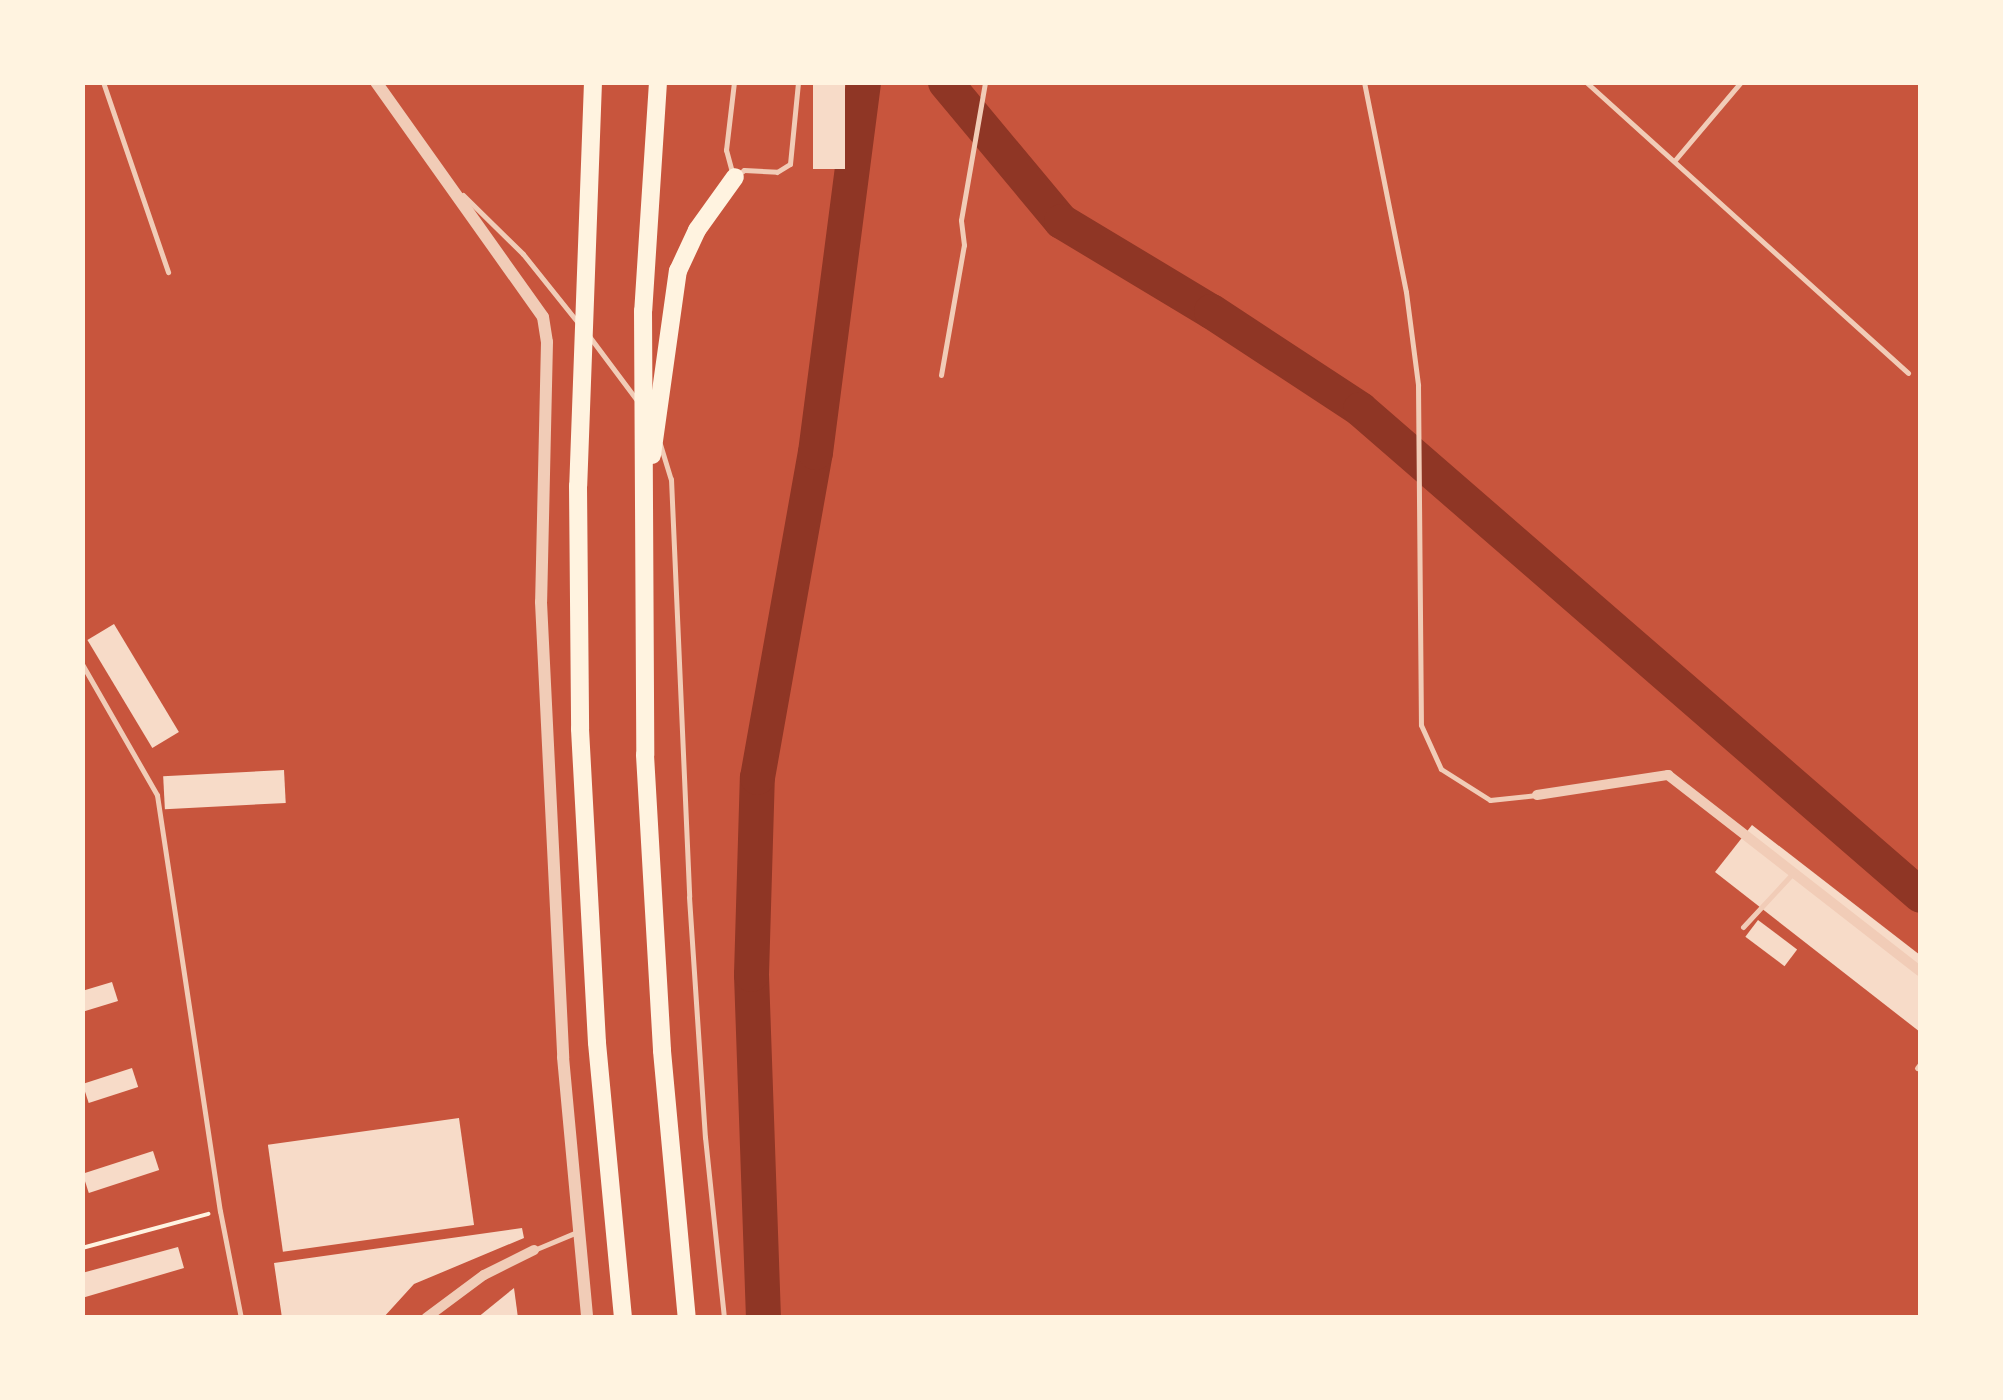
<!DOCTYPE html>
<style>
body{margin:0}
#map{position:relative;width:2003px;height:1400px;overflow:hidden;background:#c8553d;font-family:Cabin,sans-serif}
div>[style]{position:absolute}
.river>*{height:35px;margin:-17.5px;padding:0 17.5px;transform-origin:17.5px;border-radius:17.5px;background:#8f3625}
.building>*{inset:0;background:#f7dbc8;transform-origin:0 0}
.path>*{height:4px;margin:-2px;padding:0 2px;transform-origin:2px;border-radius:2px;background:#fff3e0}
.service>*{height:5px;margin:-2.5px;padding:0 2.5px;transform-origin:2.5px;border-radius:2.5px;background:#f1ccb7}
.minor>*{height:10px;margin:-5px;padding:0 5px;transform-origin:5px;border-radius:5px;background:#f1ccb7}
.tertiary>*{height:12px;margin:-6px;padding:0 6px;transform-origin:6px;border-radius:6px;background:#f1ccb7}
.motorway>*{height:18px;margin:-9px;padding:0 9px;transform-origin:9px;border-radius:9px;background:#fff3e0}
span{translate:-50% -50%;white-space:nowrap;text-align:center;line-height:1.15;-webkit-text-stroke:8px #fff3e0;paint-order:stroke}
.frame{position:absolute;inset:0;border:85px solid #fff3e0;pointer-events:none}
</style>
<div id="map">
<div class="river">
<div style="left:945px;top:82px;width:181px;rotate:50.2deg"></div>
<div style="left:1061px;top:221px;width:175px;rotate:31deg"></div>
<div style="left:1211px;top:311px;width:178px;rotate:33.3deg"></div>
<div style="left:1360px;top:409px;width:741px;rotate:40.95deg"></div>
<div style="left:763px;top:1318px;width:344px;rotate:-92deg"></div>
<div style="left:751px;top:974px;width:197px;rotate:-88.3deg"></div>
<div style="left:757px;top:777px;width:330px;rotate:-79.9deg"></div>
<div style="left:815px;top:452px;width:373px;rotate:-82.6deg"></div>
</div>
<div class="building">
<div style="left:813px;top:82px;width:32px;height:87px"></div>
<div style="left:114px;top:624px;width:126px;height:31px;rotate:59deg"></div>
<div style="left:284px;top:770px;width:33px;height:121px;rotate:87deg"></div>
<div style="clip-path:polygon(1752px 825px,1920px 955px,1920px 1032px,1715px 872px)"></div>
<div style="left:1758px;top:920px;width:49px;height:21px;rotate:37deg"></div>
<div style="clip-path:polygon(112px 982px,118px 1001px,82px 1012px,82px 991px)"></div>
<div style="left:132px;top:1068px;width:20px;height:52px;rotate:72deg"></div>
<div style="left:459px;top:1118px;width:108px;height:193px;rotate:82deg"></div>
<div style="left:153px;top:1151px;width:20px;height:74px;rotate:72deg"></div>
<div style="clip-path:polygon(522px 1228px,524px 1238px,414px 1284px,383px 1318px,282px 1318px,274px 1263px)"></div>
<div style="clip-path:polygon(178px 1247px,184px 1268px,82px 1298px,82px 1273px)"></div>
<div style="clip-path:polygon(514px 1288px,518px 1318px,477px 1318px)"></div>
</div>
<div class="path">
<div style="left:82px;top:1248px;width:131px;rotate:-15.1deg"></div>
</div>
<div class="service">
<div style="left:103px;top:82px;width:201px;rotate:71.1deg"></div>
<div style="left:1364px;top:82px;width:214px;rotate:78.7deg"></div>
<div style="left:1406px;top:292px;width:94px;rotate:82.6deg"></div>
<div style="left:1418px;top:385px;width:340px;rotate:89.5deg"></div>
<div style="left:1421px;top:725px;width:48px;rotate:65.6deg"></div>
<div style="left:1441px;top:769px;width:58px;rotate:32.3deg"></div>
<div style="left:1490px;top:800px;width:47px;rotate:-6.1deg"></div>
<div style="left:1586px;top:82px;width:434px;rotate:42.1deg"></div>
<div style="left:1675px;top:160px;width:102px;rotate:-49.8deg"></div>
<div style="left:732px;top:172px;width:23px;rotate:-105deg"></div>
<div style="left:726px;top:150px;width:68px;rotate:-83.3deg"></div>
<div style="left:739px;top:174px;width:6px;rotate:-39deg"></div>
<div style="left:744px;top:170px;width:33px;rotate:3deg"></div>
<div style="left:777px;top:172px;width:15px;rotate:-32deg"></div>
<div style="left:790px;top:164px;width:82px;rotate:-84.4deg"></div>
<div style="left:463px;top:195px;width:84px;rotate:44.5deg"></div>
<div style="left:523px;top:254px;width:90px;rotate:51.3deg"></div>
<div style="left:589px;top:336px;width:79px;rotate:53.3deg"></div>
<div style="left:941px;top:375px;width:132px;rotate:-80deg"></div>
<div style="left:964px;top:245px;width:25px;rotate:-97deg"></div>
<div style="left:961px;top:220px;width:140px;rotate:-80.1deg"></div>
<div style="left:660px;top:444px;width:37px;rotate:73deg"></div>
<div style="left:671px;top:479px;width:418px;rotate:87.5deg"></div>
<div style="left:689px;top:897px;width:241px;rotate:86.2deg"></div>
<div style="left:705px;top:1137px;width:182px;rotate:84deg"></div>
<div style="left:82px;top:664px;width:151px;rotate:60.2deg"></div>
<div style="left:157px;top:795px;width:421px;rotate:81.4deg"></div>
<div style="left:220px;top:1211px;width:109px;rotate:78.9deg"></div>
<div style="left:1743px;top:927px;width:74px;rotate:-47.2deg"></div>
<div style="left:1917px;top:1068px;width:5px;rotate:-53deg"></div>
<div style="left:534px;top:1250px;width:47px;rotate:-22.7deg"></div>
</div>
<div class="minor">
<div style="left:1537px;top:795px;width:133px;rotate:-8.7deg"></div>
<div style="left:1668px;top:775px;width:319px;rotate:37.9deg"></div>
<div style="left:426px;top:1318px;width:72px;rotate:-36.6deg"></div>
<div style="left:484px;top:1275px;width:56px;rotate:-26.6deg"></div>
</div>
<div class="tertiary">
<div style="left:376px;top:82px;width:288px;rotate:54.6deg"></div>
<div style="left:543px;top:317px;width:25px;rotate:81deg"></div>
<div style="left:547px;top:342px;width:260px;rotate:91.3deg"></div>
<div style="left:541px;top:602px;width:456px;rotate:87.2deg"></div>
<div style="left:563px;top:1057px;width:262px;rotate:84.7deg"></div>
</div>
<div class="motorway">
<div style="left:593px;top:82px;width:404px;rotate:92.1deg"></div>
<div style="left:578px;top:486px;width:243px;rotate:89.5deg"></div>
<div style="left:580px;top:729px;width:314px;rotate:86.9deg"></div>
<div style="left:597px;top:1043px;width:276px;rotate:84.6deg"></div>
<div style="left:658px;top:82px;width:229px;rotate:93.7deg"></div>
<div style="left:643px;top:311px;width:444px;rotate:89.7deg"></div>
<div style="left:645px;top:755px;width:296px;rotate:86.7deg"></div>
<div style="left:662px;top:1051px;width:268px;rotate:84.7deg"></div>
<div style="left:652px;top:455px;width:186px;rotate:-82deg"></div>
<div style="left:678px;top:271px;width:45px;rotate:-65.1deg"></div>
<div style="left:697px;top:230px;width:65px;rotate:-54.4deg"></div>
</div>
<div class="frame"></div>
</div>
